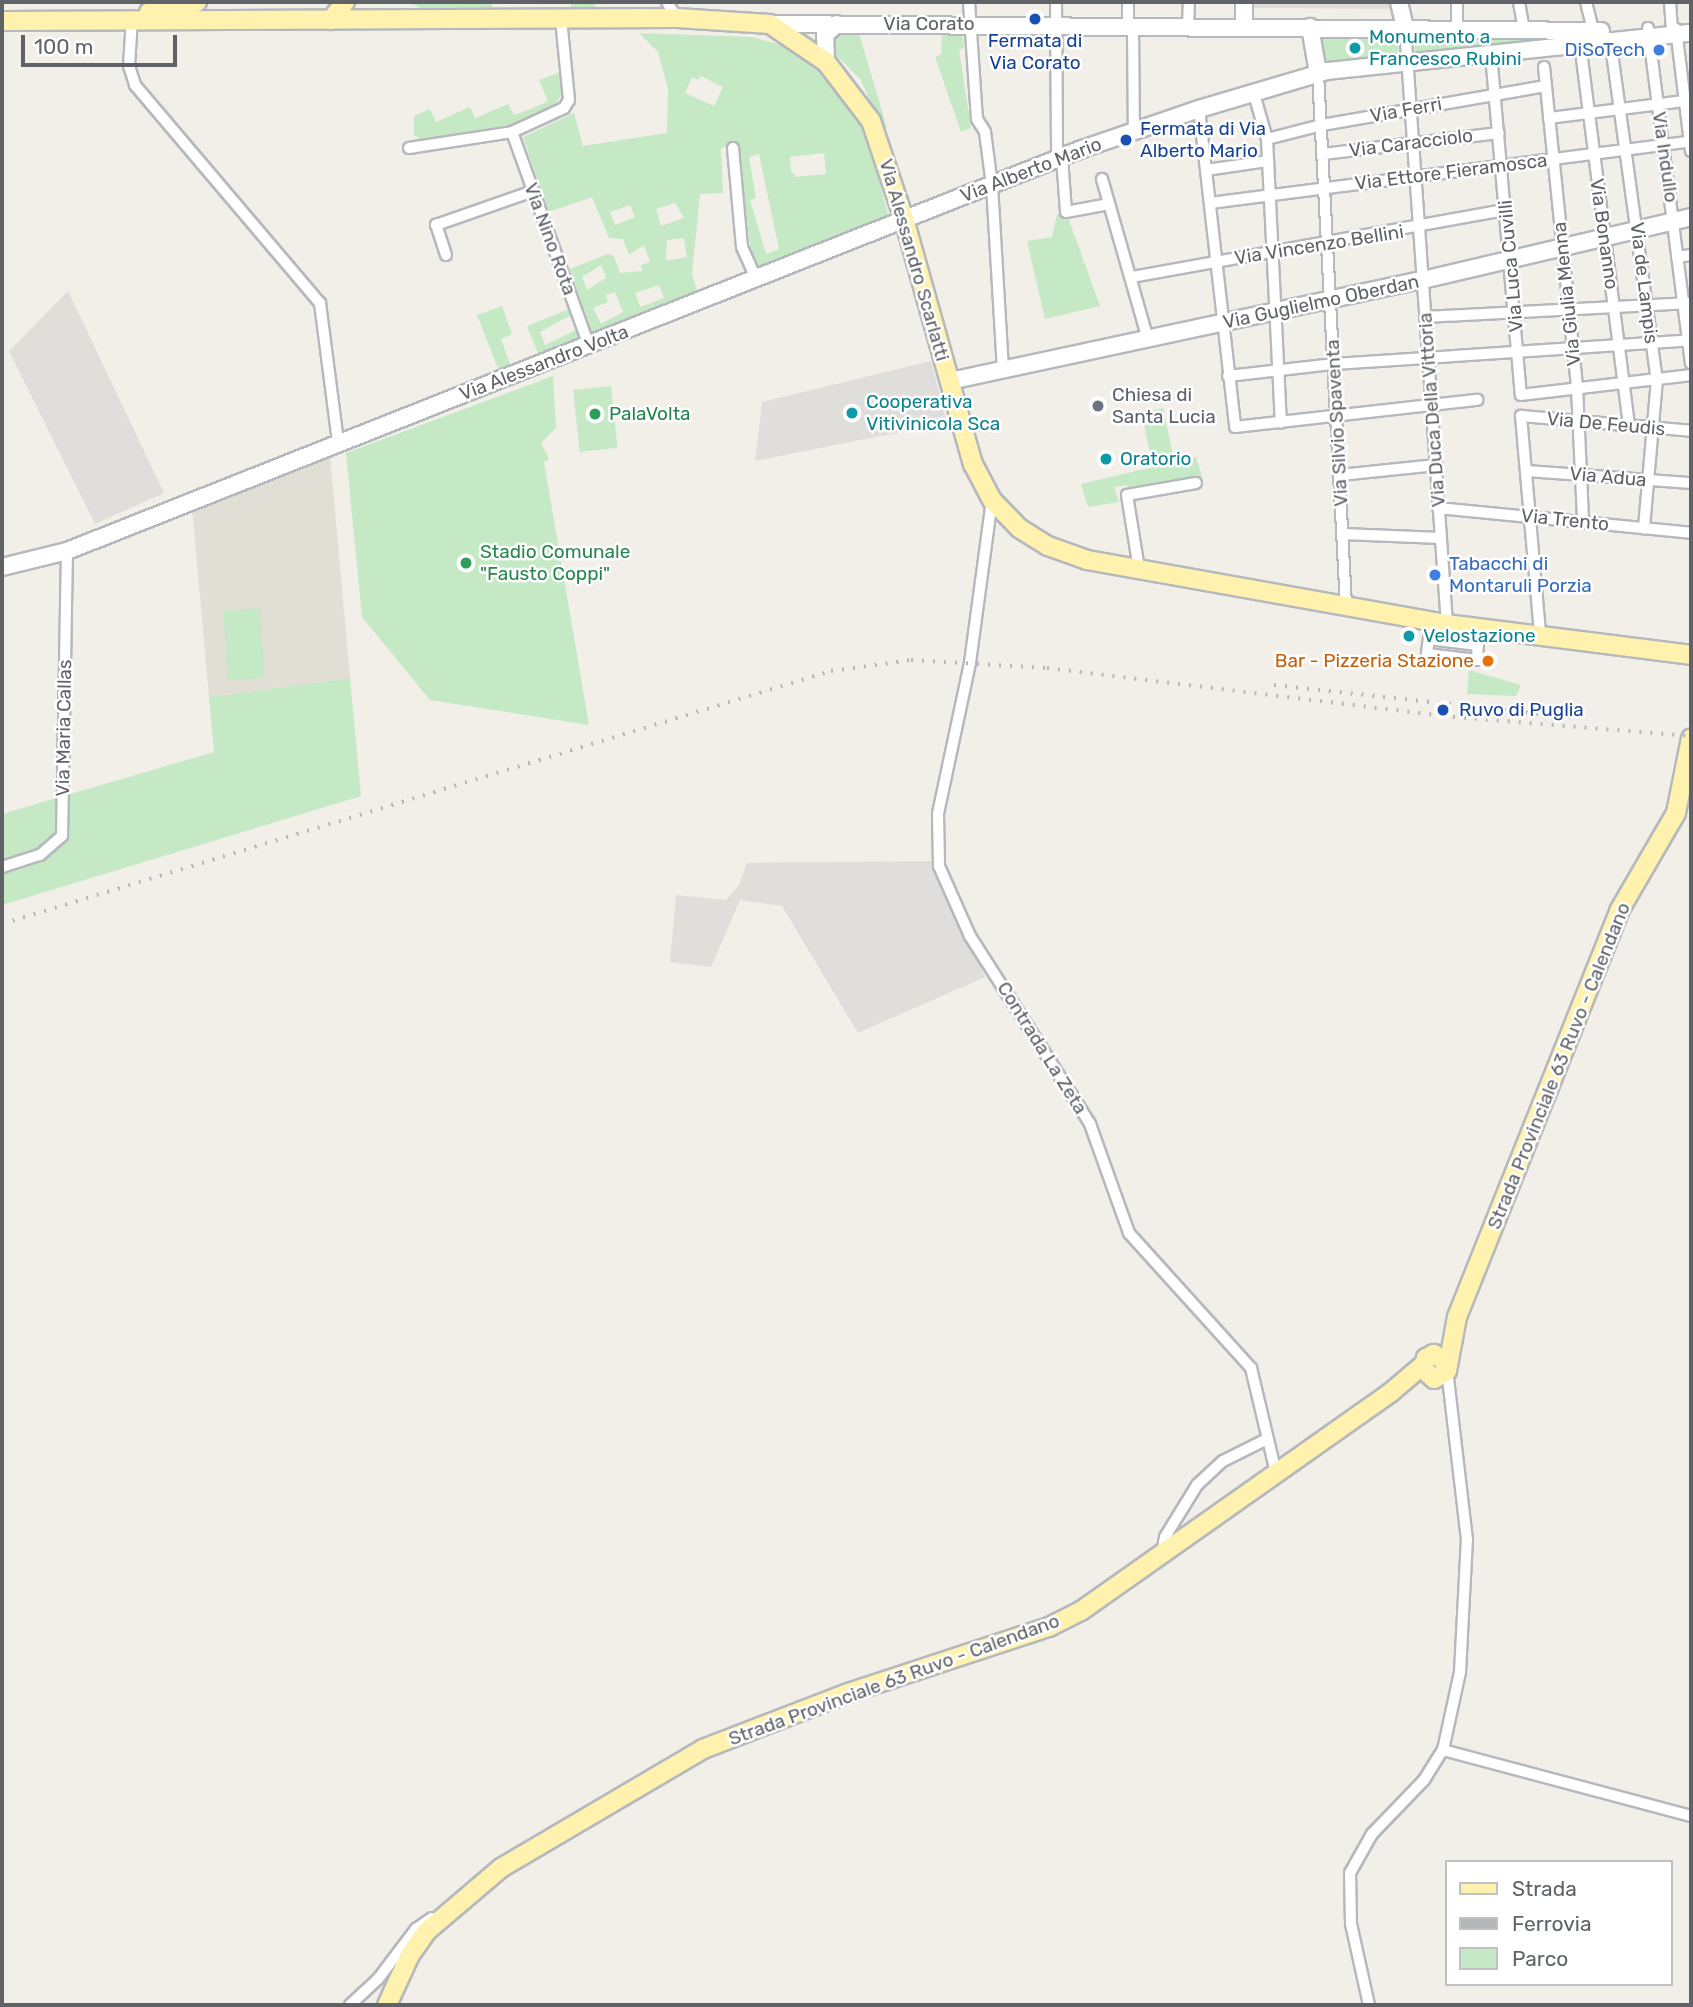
<!DOCTYPE html>
<style>
body{margin:0}
#map{position:relative;width:1693px;height:2007px;overflow:hidden;background:#f1efe8;font-family:Rubik,sans-serif}
div>[style]{position:absolute}
.industrial>*{inset:0;background:#e0deda}
.education>*{inset:0;background:#e1ded6}
.green>*{inset:0;background:#c5e8c5;transform-origin:0 0}
.roads{filter:drop-shadow(2px 0 #b5b8bc) drop-shadow(-2px 0 #b5b8bc) drop-shadow(0 2px #b5b8bc) drop-shadow(0 -2px #b5b8bc)}
.street>*{height:10px;margin:-5px;padding:0 5px;transform-origin:5px;border-radius:5px;background:#fff}
.secondary>*{height:16px;margin:-8px;padding:0 8px;transform-origin:8px;border-radius:8px;background:#fff}
.primary>*{height:18px;margin:-9px;padding:0 9px;transform-origin:9px;border-radius:9px;background:#fff2af}
.rail>*{height:3.5px;margin-top:-1.75px;transform-origin:0;background:repeating-linear-gradient(90deg,#b6b7b8 0 2px,transparent 0 11px)}
.dots>*{width:19px;height:19px;translate:-50% -50%;box-sizing:border-box;border:4px solid #fff;border-radius:50%}
span{translate:-50% -50%;white-space:nowrap;text-align:center;line-height:1.15;-webkit-text-stroke:5px #fff;paint-order:stroke}
.street-label{font-size:19px;color:#5f6368}
.culture-label{font-size:19px;color:#0d838f}
.left{translate:0 -50%;text-align:left}
.transit-label{font-size:19px;color:#164399}
.shop-label{font-size:19px;color:#366cbe}
.right{translate:-100% -50%;text-align:right}
.worship-label{font-size:19px;color:#5b616d}
.leisure-label{font-size:19px;color:#27864d}
.food-label{font-size:19px;color:#c56008}
.frame{position:absolute;inset:0;border:4px solid #5f6368;pointer-events:none}
.legend{position:absolute;left:1445px;top:1860px;width:228px;height:126px;box-sizing:border-box;background:#fff;border:2px solid #bfc1c3;margin:0;padding:9px 12px;list-style:none;font-size:21px;color:#5f6368}
.legend li{display:flex;align-items:center;gap:14px;height:35px}
.legend b{width:35px;border:2px solid #bfc1c3}
.scale{position:absolute;left:21px;top:35px;width:156px;height:32px;box-sizing:border-box;border:4px solid #5f6368;border-top:0;padding-left:9px;font-size:21px;line-height:24px;white-space:nowrap;color:#5f6368;-webkit-text-stroke:5px #fff;paint-order:stroke}
</style>
<div id="map">
<div class="industrial">
<div style="clip-path:polygon(68px 291px,164px 493px,95px 524px,9px 351px)"></div>
<div style="clip-path:polygon(931px 361px,947px 423px,755px 461px,762px 402px)"></div>
<div style="clip-path:polygon(936px 861px,985px 977px,858px 1033px,782px 906px,740px 900px,711px 967px,670px 962px,676px 895px,726px 900px,739px 885px,747px 863px)"></div>
</div>
<div class="education">
<div style="clip-path:polygon(1253px 2px,1390px 2px,1392px 9px,1253px 8px)"></div>
<div style="clip-path:polygon(330px 455px,350px 678px,209px 697px,192px 507px)"></div>
</div>
<div class="green">
<div style="clip-path:polygon(409px 2px,492px 2px,492px 10px,424px 10px)"></div>
<div style="left:571px;top:2px;width:24px;height:12px"></div>
<div style="clip-path:polygon(836px 30px,858px 30px,887px 128px,882px 129px,861px 80px,830px 49px)"></div>
<div style="clip-path:polygon(962px 31px,964px 48px,959px 50px,971px 128px,961px 132px,935px 57px,941px 54px,942px 32px)"></div>
<div style="clip-path:polygon(evenodd,639px 33px,752px 37px,784px 46px,823px 69px,850px 102px,868px 136px,888px 215px,759px 269px,750px 246px,739px 144px,721px 148px,723px 193px,700px 194px,692px 274px,698px 295px,592px 333px,570px 269px,608px 254px,614px 256px,620px 273px,642px 271px,641px 265px,650px 262px,644px 245px,629px 255px,623px 239px,609px 238px,592px 197px,549px 212px,523px 137px,574px 113px,583px 146px,667px 133px,668px 89px,658px 52px,639px 33px,701px 76px,723px 87px,714px 106px,685px 93px,692px 77px,698px 80px,701px 76px,639px 33px,824px 153px,826px 174px,796px 177px,791px 171px,790px 157px,824px 153px,639px 33px,759px 154px,779px 249px,766px 254px,750px 200px,756px 198px,749px 157px,759px 154px,639px 33px,675px 203px,684px 218px,661px 226px,656px 209px,675px 203px,639px 33px,630px 205px,635px 217px,615px 225px,610px 212px,630px 205px,639px 33px,684px 238px,687px 257px,666px 261px,667px 240px,684px 238px,639px 33px,601px 265px,606px 278px,587px 290px,582px 277px,601px 265px,639px 33px,659px 285px,664px 298px,640px 307px,635px 293px,659px 285px,639px 33px,615px 292px,623px 312px,601px 324px,593px 308px,608px 302px,606px 295px,615px 292px)"></div>
<div style="clip-path:polygon(1414px 35px,1585px 36px,1415px 56px)"></div>
<div style="clip-path:polygon(1321px 36px,1392px 36px,1399px 48px,1395px 56px,1323px 64px)"></div>
<div style="clip-path:polygon(558px 73px,563px 92px,555px 105px,522px 123px,420px 139px,414px 135px,414px 116px,430px 109px,436px 122px,470px 107px,475px 118px,508px 104px,514px 115px,531px 109px,548px 101px,539px 80px)"></div>
<div style="clip-path:polygon(1066px 212px,1100px 306px,1045px 319px,1027px 241px,1052px 237px,1057px 214px)"></div>
<div style="clip-path:polygon(502px 306px,512px 334px,501px 339px,511px 366px,499px 371px,477px 315px)"></div>
<div style="clip-path:polygon(569px 309px,571px 315px,540px 332px,545px 345px,576px 330px,579px 341px,539px 356px,527px 326px)"></div>
<div style="clip-path:polygon(553px 376px,556px 428px,541px 443px,549px 459px,544px 462px,589px 725px,430px 700px,362px 617px,346px 453px)"></div>
<div style="left:611px;top:386px;width:62px;height:38px;rotate:84deg"></div>
<div style="left:1163px;top:408px;width:52px;height:22px;rotate:78deg"></div>
<div style="clip-path:polygon(1196px 457px,1202px 476px,1130px 491px,1127px 485px,1114px 487px,1119px 502px,1088px 507px,1081px 484px)"></div>
<div style="left:260px;top:608px;width:70px;height:37px;rotate:86deg"></div>
<div style="clip-path:polygon(1469px 670px,1521px 685px,1516px 696px,1467px 694px)"></div>
<div style="clip-path:polygon(350px 678px,361px 796px,2px 905px,2px 814px,214px 752px,209px 697px)"></div>
</div>
<div class="roads">
<div class="street">
<div style="left:667px;top:2px;width:19px;rotate:58deg"></div>
<div style="left:969px;top:2px;width:117px;rotate:86.1deg"></div>
<div style="left:977px;top:119px;width:15px;rotate:58deg"></div>
<div style="left:985px;top:132px;width:53px;rotate:82.5deg"></div>
<div style="left:992px;top:185px;width:184px;rotate:86.6deg"></div>
<div style="left:1056px;top:2px;width:157px;rotate:89.6deg"></div>
<div style="left:1519px;top:2px;width:27px;rotate:80deg"></div>
<div style="left:1586px;top:2px;width:30px;rotate:76deg"></div>
<div style="left:1670px;top:2px;width:32px;rotate:86deg"></div>
<div style="left:132px;top:19px;width:47px;rotate:93.7deg"></div>
<div style="left:129px;top:66px;width:20px;rotate:72deg"></div>
<div style="left:135px;top:85px;width:286px;rotate:49.7deg"></div>
<div style="left:320px;top:303px;width:139px;rotate:82.6deg"></div>
<div style="left:1128px;top:26px;width:24px;rotate:-90deg"></div>
<div style="left:1133px;top:26px;width:105px;rotate:89.5deg"></div>
<div style="left:1188px;top:27px;width:25px;rotate:-88deg"></div>
<div style="left:1405px;top:28px;width:597px;rotate:85.97deg"></div>
<div style="left:1457px;top:28px;width:26px;rotate:-90deg"></div>
<div style="left:1648px;top:28px;width:338px;rotate:82.7deg"></div>
<div style="left:1676px;top:29px;width:123px;rotate:83deg"></div>
<div style="left:1610px;top:38px;width:344px;rotate:82.2deg"></div>
<div style="left:1657px;top:379px;width:150px;rotate:95deg"></div>
<div style="left:1580px;top:43px;width:386px;rotate:82.7deg"></div>
<div style="left:1491px;top:54px;width:342px;rotate:85deg"></div>
<div style="left:1521px;top:395px;width:171px;rotate:-6.7deg"></div>
<div style="left:1544px;top:67px;width:322px;rotate:84.1deg"></div>
<div style="left:1577px;top:387px;width:134px;rotate:87.4deg"></div>
<div style="left:1318px;top:73px;width:534px;rotate:86.99deg"></div>
<div style="left:1254px;top:94px;width:47px;rotate:73.9deg"></div>
<div style="left:1267px;top:139px;width:284px;rotate:87.2deg"></div>
<div style="left:1199px;top:109px;width:320px;rotate:83.5deg"></div>
<div style="left:1235px;top:427px;width:244px;rotate:-6.4deg"></div>
<div style="left:1549px;top:118px;width:143px;rotate:-7.2deg"></div>
<div style="left:512px;top:132px;width:227px;rotate:70.2deg"></div>
<div style="left:1267px;top:139px;width:57px;rotate:-14.3deg"></div>
<div style="left:1322px;top:125px;width:227px;rotate:-9.9deg"></div>
<div style="left:409px;top:148px;width:104px;rotate:-8.8deg"></div>
<div style="left:512px;top:132px;width:57px;rotate:-24.8deg"></div>
<div style="left:564px;top:108px;width:9px;rotate:-58deg"></div>
<div style="left:569px;top:100px;width:81px;rotate:-95.6deg"></div>
<div style="left:733px;top:148px;width:99px;rotate:84.8deg"></div>
<div style="left:742px;top:247px;width:36px;rotate:66deg"></div>
<div style="left:1323px;top:154px;width:177px;rotate:-6.8deg"></div>
<div style="left:1062px;top:157px;width:55px;rotate:85.8deg"></div>
<div style="left:1066px;top:212px;width:44px;rotate:-10.5deg"></div>
<div style="left:1206px;top:170px;width:63px;rotate:-8.3deg"></div>
<div style="left:1102px;top:179px;width:166px;rotate:74deg"></div>
<div style="left:1210px;top:203px;width:485px;rotate:-7.3deg"></div>
<div style="left:446px;top:255px;width:32px;rotate:-108deg"></div>
<div style="left:436px;top:225px;width:103px;rotate:-19.3deg"></div>
<div style="left:1677px;top:257px;width:14px;rotate:-8deg"></div>
<div style="left:1132px;top:277px;width:379px;rotate:-10.2deg"></div>
<div style="left:1425px;top:317px;width:266px;rotate:-3deg"></div>
<div style="left:1228px;top:376px;width:107px;rotate:-6.5deg"></div>
<div style="left:1334px;top:364px;width:358px;rotate:-3.8deg"></div>
<div style="left:1527px;top:471px;width:162px;rotate:4.2deg"></div>
<div style="left:1340px;top:475px;width:97px;rotate:-5.9deg"></div>
<div style="left:992px;top:500px;width:164px;rotate:97.7deg"></div>
<div style="left:970px;top:663px;width:154px;rotate:102deg"></div>
<div style="left:938px;top:814px;width:52px;rotate:88.9deg"></div>
<div style="left:939px;top:866px;width:77px;rotate:66.1deg"></div>
<div style="left:970px;top:936px;width:223px;rotate:57.4deg"></div>
<div style="left:1090px;top:1124px;width:116px;rotate:70.3deg"></div>
<div style="left:1129px;top:1233px;width:182px;rotate:47.9deg"></div>
<div style="left:1251px;top:1368px;width:108px;rotate:76.6deg"></div>
<div style="left:1438px;top:508px;width:254px;rotate:5.6deg"></div>
<div style="left:1343px;top:534px;width:98px;rotate:2.3deg"></div>
<div style="left:1139px;top:569px;width:75px;rotate:-99.2deg"></div>
<div style="left:1127px;top:495px;width:70px;rotate:-9.9deg"></div>
<div style="left:1431px;top:621px;width:33px;rotate:97deg"></div>
<div style="left:1427px;top:654px;width:50px;rotate:6.8deg"></div>
<div style="left:1477px;top:660px;width:33px;rotate:-87deg"></div>
<div style="left:1540px;top:633px;width:218px;rotate:-95deg"></div>
<div style="left:1521px;top:416px;width:171px;rotate:5deg"></div>
<div style="left:1429px;top:639px;width:49px;rotate:7deg"></div>
<div style="left:2px;top:867px;width:40px;rotate:-18deg"></div>
<div style="left:40px;top:855px;width:29px;rotate:-41deg"></div>
<div style="left:62px;top:836px;width:285px;rotate:-89deg"></div>
<div style="left:1162px;top:1554px;width:17px;rotate:-80deg"></div>
<div style="left:1165px;top:1537px;width:61px;rotate:-58.4deg"></div>
<div style="left:1197px;top:1485px;width:35px;rotate:-43deg"></div>
<div style="left:1223px;top:1461px;width:47px;rotate:-26.6deg"></div>
<div style="left:1443px;top:1750px;width:257px;rotate:14.9deg"></div>
<div style="left:350px;top:2005px;width:38px;rotate:-43deg"></div>
<div style="left:378px;top:1979px;width:63px;rotate:-52.8deg"></div>
<div style="left:416px;top:1929px;width:19px;rotate:-35deg"></div>
<div style="left:1369px;top:2005px;width:83px;rotate:-102.5deg"></div>
<div style="left:1351px;top:1924px;width:51px;rotate:-91.1deg"></div>
<div style="left:1350px;top:1873px;width:45px;rotate:-60.6deg"></div>
<div style="left:1372px;top:1834px;width:75px;rotate:-46.1deg"></div>
<div style="left:1424px;top:1780px;width:36px;rotate:-58deg"></div>
<div style="left:1443px;top:1750px;width:80px;rotate:-77.7deg"></div>
<div style="left:1460px;top:1672px;width:132px;rotate:-87deg"></div>
<div style="left:1467px;top:1540px;width:170px;rotate:-96.7deg"></div>
</div>
<div class="secondary">
<div style="left:1244px;top:2px;width:26px;rotate:90deg"></div>
<div style="left:1399px;top:2px;width:27px;rotate:77deg"></div>
<div style="left:770px;top:24px;width:831px;rotate:0.48deg"></div>
<div style="left:1310px;top:27px;width:47px;rotate:80.1deg"></div>
<div style="left:826px;top:62px;width:27px;rotate:-92deg"></div>
<div style="left:825px;top:35px;width:16px;rotate:-43deg"></div>
<div style="left:950px;top:381px;width:484px;rotate:-12.1deg"></div>
<div style="left:1423px;top:280px;width:275px;rotate:-13.2deg"></div>
<div style="left:2px;top:567px;width:67px;rotate:-13.8deg"></div>
<div style="left:67px;top:551px;width:1092px;rotate:-21.61deg"></div>
<div style="left:1082px;top:149px;width:124px;rotate:-18.9deg"></div>
<div style="left:1199px;top:109px;width:134px;rotate:-16.5deg"></div>
<div style="left:1327px;top:71px;width:366px;rotate:-6deg"></div>
</div>
<div class="primary">
<div style="left:149px;top:12px;width:49px;rotate:-11.8deg"></div>
<div style="left:331px;top:20px;width:23px;rotate:-52deg"></div>
<div style="left:2px;top:21px;width:675px;rotate:-0.25deg"></div>
<div style="left:677px;top:18px;width:93px;rotate:3.7deg"></div>
<div style="left:770px;top:24px;width:68px;rotate:34.2deg"></div>
<div style="left:826px;top:62px;width:74px;rotate:52.7deg"></div>
<div style="left:871px;top:121px;width:103px;rotate:71.4deg"></div>
<div style="left:904px;top:219px;width:255px;rotate:74.3deg"></div>
<div style="left:973px;top:464px;width:41px;rotate:62.2deg"></div>
<div style="left:992px;top:500px;width:39px;rotate:46deg"></div>
<div style="left:1019px;top:528px;width:34px;rotate:32deg"></div>
<div style="left:1048px;top:546px;width:41px;rotate:19.7deg"></div>
<div style="left:1087px;top:560px;width:366px;rotate:10.1deg"></div>
<div style="left:1447px;top:624px;width:246px;rotate:7.2deg"></div>
<div style="left:1447px;top:1363px;width:16px;rotate:-145deg"></div>
<div style="left:1434px;top:1354px;width:9px;rotate:153deg"></div>
<div style="left:1426px;top:1358px;width:11px;rotate:105deg"></div>
<div style="left:1423px;top:1369px;width:15px;rotate:42deg"></div>
<div style="left:1434px;top:1379px;width:15px;rotate:-32deg"></div>
<div style="left:1447px;top:1371px;width:55px;rotate:-79.5deg"></div>
<div style="left:1457px;top:1317px;width:437px;rotate:-68.2deg"></div>
<div style="left:1619px;top:911px;width:113px;rotate:-59.8deg"></div>
<div style="left:1676px;top:813px;width:76px;rotate:-78.7deg"></div>
<div style="left:387px;top:2005px;width:55px;rotate:-65.3deg"></div>
<div style="left:410px;top:1955px;width:29px;rotate:-55deg"></div>
<div style="left:427px;top:1931px;width:97px;rotate:-40.4deg"></div>
<div style="left:501px;top:1868px;width:234px;rotate:-30.5deg"></div>
<div style="left:703px;top:1749px;width:155px;rotate:-21.1deg"></div>
<div style="left:848px;top:1693px;width:212px;rotate:-18.2deg"></div>
<div style="left:1049px;top:1627px;width:36px;rotate:-27deg"></div>
<div style="left:1081px;top:1611px;width:378px;rotate:-35.2deg"></div>
<div style="left:1390px;top:1393px;width:43px;rotate:-40.3deg"></div>
</div>
</div>
<div class="rail">
<div style="left:1274px;top:685px;width:308px;rotate:6.2deg"></div>
<div style="left:2px;top:924px;width:867px;rotate:-16.97deg"></div>
<div style="left:831px;top:671px;width:81px;rotate:-7.8deg"></div>
<div style="left:911px;top:660px;width:136px;rotate:3.4deg"></div>
<div style="left:1047px;top:668px;width:398px;rotate:6.9deg"></div>
<div style="left:1442px;top:716px;width:250px;rotate:4.6deg"></div>
</div>
<div class="dots">
<div style="left:1035px;top:19px;background:#1a4fb4"></div>
<div style="left:1355px;top:48px;background:#0f9aa8"></div>
<div style="left:1659px;top:50px;background:#3f7fe0"></div>
<div style="left:1126px;top:140px;background:#1a4fb4"></div>
<div style="left:1098px;top:406px;background:#6b7280"></div>
<div style="left:852px;top:413px;background:#0f9aa8"></div>
<div style="left:595px;top:414px;background:#2e9e5b"></div>
<div style="left:1106px;top:459px;background:#0f9aa8"></div>
<div style="left:466px;top:563px;background:#2e9e5b"></div>
<div style="left:1435px;top:575px;background:#3f7fe0"></div>
<div style="left:1409px;top:636px;background:#0f9aa8"></div>
<div style="left:1488px;top:661px;background:#e8710a"></div>
<div style="left:1443px;top:710px;background:#1a4fb4"></div>
</div>
<div class="street-label">
<span style="left:929px;top:24px">Via Corato</span>
<span style="left:1406px;top:110px;rotate:-10deg">Via Ferri</span>
<span style="left:1411px;top:143px;rotate:-7deg">Via Caracciolo</span>
<span style="left:1665px;top:157px;rotate:82deg">Via Indullo</span>
<span style="left:1031px;top:170px;rotate:-21deg">Via Alberto Mario</span>
<span style="left:1451px;top:172px;rotate:-7deg">Via Ettore Fieramosca</span>
<span style="left:1604px;top:234px;rotate:82deg">Via Bonanno</span>
<span style="left:550px;top:239px;rotate:70deg">Via Nino Rota</span>
<span style="left:1319px;top:245px;rotate:-9deg">Via Vincenzo Bellini</span>
<span style="left:914px;top:260px;rotate:74deg">Via Alessandro Scarlatti</span>
<span style="left:1511px;top:266px;rotate:-95deg">Via Luca Cuvilli</span>
<span style="left:1644px;top:283px;rotate:83deg">Via de Lampis</span>
<span style="left:1567px;top:294px;rotate:-96deg">Via Giulia Menna</span>
<span style="left:1321px;top:302px;rotate:-12deg">Via Guglielmo Oberdan</span>
<span style="left:544px;top:363px;rotate:-21deg">Via Alessandro Volta</span>
<span style="left:1432px;top:410px;rotate:-94deg">Via Duca Della Vittoria</span>
<span style="left:1337px;top:423px;rotate:-93deg">Via Silvio Spaventa</span>
<span style="left:1606px;top:424px;rotate:5deg">Via De Feudis</span>
<span style="left:1608px;top:477px;rotate:5deg">Via Adua</span>
<span style="left:1565px;top:520px;rotate:6deg">Via Trento</span>
<span style="left:64px;top:728px;rotate:-89deg">Via Maria Callas</span>
<span style="left:1042px;top:1048px;rotate:58deg">Contrada La Zeta</span>
<span style="left:1559px;top:1066px;rotate:-68deg">Strada Provinciale 63 Ruvo - Calendano</span>
<span style="left:894px;top:1680px;rotate:-20deg">Strada Provinciale 63 Ruvo - Calendano</span>
</div>
<div class="culture-label">
<span class="left" style="left:1369px;top:48px">Monumento a<br>Francesco Rubini</span>
<span class="left" style="left:866px;top:413px">Cooperativa<br>Vitivinicola Sca</span>
<span class="left" style="left:1120px;top:459px">Oratorio</span>
<span class="left" style="left:1423px;top:636px">Velostazione</span>
</div>
<div class="transit-label">
<span style="left:1035px;top:52px">Fermata di<br>Via Corato</span>
<span class="left" style="left:1140px;top:140px">Fermata di Via<br>Alberto Mario</span>
<span class="left" style="left:1459px;top:710px">Ruvo di Puglia</span>
</div>
<div class="shop-label">
<span class="right" style="left:1645px;top:50px">DiSoTech</span>
<span class="left" style="left:1449px;top:575px">Tabacchi di<br>Montaruli Porzia</span>
</div>
<div class="worship-label">
<span class="left" style="left:1112px;top:406px">Chiesa di<br>Santa Lucia</span>
</div>
<div class="leisure-label">
<span class="left" style="left:609px;top:414px">PalaVolta</span>
<span class="left" style="left:480px;top:563px">Stadio Comunale<br>"Fausto Coppi"</span>
</div>
<div class="food-label">
<span class="right" style="left:1474px;top:661px">Bar - Pizzeria Stazione</span>
</div>
<div class="frame"></div>
<ul class="legend">
<li><b style="height:9px;background:#fff2af"></b>Strada</li>
<li><b style="height:9px;background:#b6b7b8"></b>Ferrovia</li>
<li><b style="height:19px;background:#c5e8c5"></b>Parco</li>
</ul>
<div class="scale">100 m</div>
</div>
